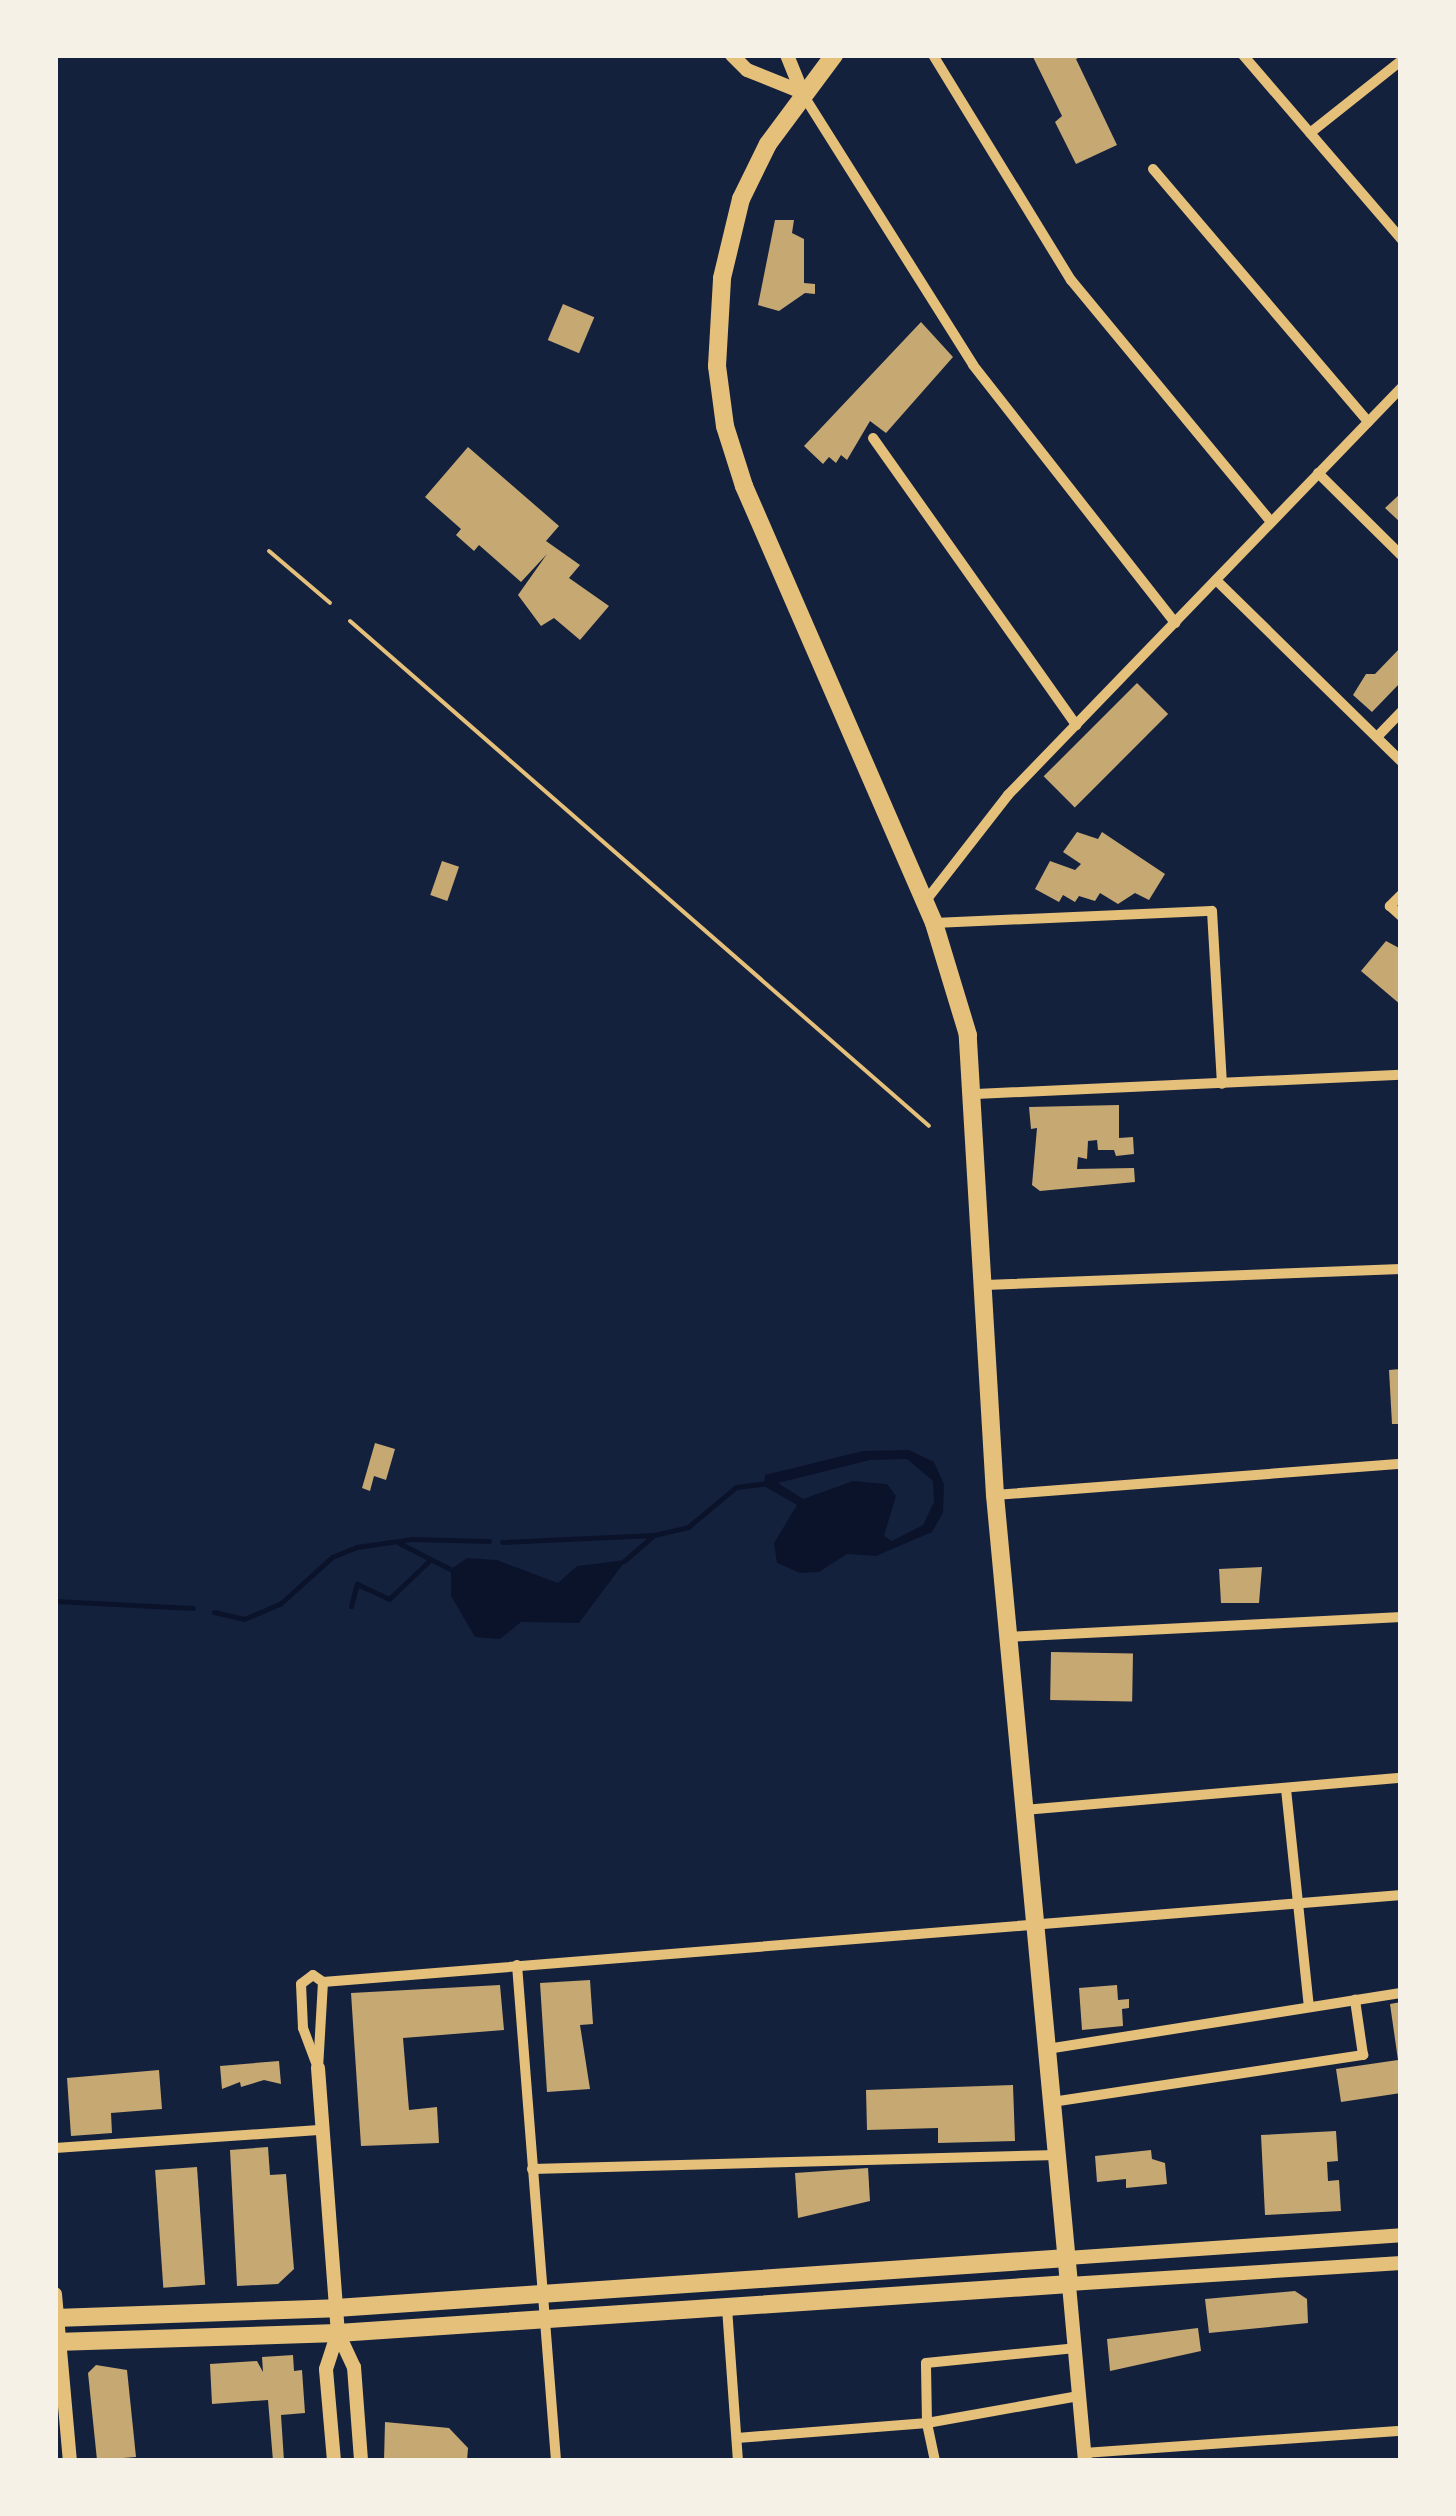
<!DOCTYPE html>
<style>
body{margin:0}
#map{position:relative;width:1456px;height:2516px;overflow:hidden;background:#14213d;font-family:Mulish,sans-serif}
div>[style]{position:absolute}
.water>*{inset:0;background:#0b132b}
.stream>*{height:5px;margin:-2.5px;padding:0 2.5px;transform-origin:2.5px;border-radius:2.5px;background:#0b132b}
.building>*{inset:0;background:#c6a872;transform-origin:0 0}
.path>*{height:4px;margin:-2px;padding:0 2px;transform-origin:2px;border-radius:2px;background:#e5c07b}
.minor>*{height:10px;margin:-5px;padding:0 5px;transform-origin:5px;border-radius:5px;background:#e5c07b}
.tertiary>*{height:14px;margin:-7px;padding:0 7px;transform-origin:7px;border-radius:7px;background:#e5c07b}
.primary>*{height:18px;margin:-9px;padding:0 9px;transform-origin:9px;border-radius:9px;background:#e5c07b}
span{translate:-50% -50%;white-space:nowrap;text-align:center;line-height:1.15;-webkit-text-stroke:10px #f6f1e7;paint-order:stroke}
.frame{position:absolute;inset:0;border:58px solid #f6f1e7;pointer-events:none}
</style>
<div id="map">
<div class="water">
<div style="clip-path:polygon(evenodd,909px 1450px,934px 1462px,944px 1484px,943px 1513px,932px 1532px,876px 1556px,847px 1554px,819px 1572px,800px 1573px,777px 1563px,774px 1543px,797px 1505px,764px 1486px,765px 1475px,863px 1451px,909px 1450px,907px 1459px,933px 1481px,934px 1502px,923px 1525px,892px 1541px,884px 1536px,896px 1496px,887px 1484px,853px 1481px,803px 1499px,778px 1483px,870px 1460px,907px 1459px)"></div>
<div style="clip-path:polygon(467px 1558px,497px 1560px,558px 1583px,577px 1566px,626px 1560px,579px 1623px,521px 1622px,500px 1639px,475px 1637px,451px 1596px,451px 1569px)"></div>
</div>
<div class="stream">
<div style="left:502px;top:1542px;width:152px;rotate:-2.6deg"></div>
<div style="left:654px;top:1535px;width:35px;rotate:-13deg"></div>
<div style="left:688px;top:1527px;width:62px;rotate:-39.8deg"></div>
<div style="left:736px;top:1487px;width:35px;rotate:-7deg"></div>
<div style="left:399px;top:1543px;width:64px;rotate:27deg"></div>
<div style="left:624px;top:1561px;width:38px;rotate:-41deg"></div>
<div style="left:55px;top:1601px;width:138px;rotate:2.9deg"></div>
<div style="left:351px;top:1606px;width:23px;rotate:-75deg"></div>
<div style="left:357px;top:1584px;width:35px;rotate:25deg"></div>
<div style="left:389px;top:1599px;width:57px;rotate:-43.6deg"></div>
<div style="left:214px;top:1612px;width:31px;rotate:13deg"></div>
<div style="left:244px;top:1619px;width:39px;rotate:-23deg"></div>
<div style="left:280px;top:1604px;width:70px;rotate:-42.1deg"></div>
<div style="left:332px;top:1557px;width:27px;rotate:-22deg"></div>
<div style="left:357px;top:1547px;width:55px;rotate:-8.4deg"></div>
<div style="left:411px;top:1539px;width:78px;rotate:1.5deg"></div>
</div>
<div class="building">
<div style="clip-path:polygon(1032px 55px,1084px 55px,1076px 59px,1117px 145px,1076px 164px,1055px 122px,1062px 116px)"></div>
<div style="clip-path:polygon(775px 220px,794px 220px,792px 233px,804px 239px,804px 283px,815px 284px,815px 294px,805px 293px,779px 311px,758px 305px)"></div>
<div style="left:563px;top:304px;width:34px;height:39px;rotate:23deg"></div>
<div style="clip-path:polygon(921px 322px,953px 357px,886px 433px,870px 421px,847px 460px,841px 455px,836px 463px,829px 457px,823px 464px,804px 446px)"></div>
<div style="clip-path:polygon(468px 447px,559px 526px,546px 541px,580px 565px,569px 578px,609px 606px,580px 640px,554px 618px,541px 626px,518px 595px,547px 554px,521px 582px,479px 545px,474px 551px,456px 535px,461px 529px,425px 497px)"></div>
<div style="clip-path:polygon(1401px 493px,1401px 523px,1385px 508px)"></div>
<div style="clip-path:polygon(1401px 647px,1401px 682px,1372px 712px,1353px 695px,1366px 674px,1375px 674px)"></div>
<div style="left:1137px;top:683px;width:44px;height:132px;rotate:45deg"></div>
<div style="clip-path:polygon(1077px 832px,1098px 839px,1102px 832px,1165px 874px,1149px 900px,1135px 893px,1118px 904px,1100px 893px,1095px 901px,1079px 896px,1075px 902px,1063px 895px,1059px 902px,1035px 889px,1050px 861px,1075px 870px,1081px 864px,1063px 852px)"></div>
<div style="left:442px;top:861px;width:18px;height:36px;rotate:19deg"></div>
<div style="clip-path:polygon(1386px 941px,1401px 949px,1401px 1005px,1361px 971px)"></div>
<div style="clip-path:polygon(1119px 1105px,1119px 1138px,1133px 1137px,1134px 1154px,1116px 1156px,1114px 1150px,1098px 1150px,1097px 1140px,1088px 1141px,1087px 1159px,1078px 1157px,1077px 1169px,1134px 1168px,1135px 1182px,1040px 1191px,1032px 1185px,1037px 1128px,1031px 1129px,1029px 1107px)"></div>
<div style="clip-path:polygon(1401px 1369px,1401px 1424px,1392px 1424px,1389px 1370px)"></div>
<div style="clip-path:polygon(375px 1443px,395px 1449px,386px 1480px,374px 1476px,370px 1491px,362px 1488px)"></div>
<div style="clip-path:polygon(1262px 1567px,1259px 1603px,1221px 1603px,1219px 1569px)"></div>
<div style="left:1051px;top:1652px;width:82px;height:48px;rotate:1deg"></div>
<div style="clip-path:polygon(590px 1980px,593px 2024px,580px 2025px,590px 2089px,547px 2092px,540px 1983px)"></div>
<div style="clip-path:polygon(500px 1985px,504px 2030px,403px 2038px,409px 2110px,437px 2107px,439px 2143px,361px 2146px,351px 1993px)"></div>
<div style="clip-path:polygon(1117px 1985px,1118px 2000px,1129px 1999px,1129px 2008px,1122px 2009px,1123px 2026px,1082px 2030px,1079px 1988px)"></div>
<div style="clip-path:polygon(1401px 2002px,1401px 2093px,1341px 2102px,1336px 2069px,1398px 2060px,1390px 2004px)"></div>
<div style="clip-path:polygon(279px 2061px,281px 2084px,264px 2080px,241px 2087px,240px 2082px,222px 2089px,220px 2066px)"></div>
<div style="clip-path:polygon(159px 2070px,162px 2109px,111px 2113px,112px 2133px,71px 2136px,67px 2078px)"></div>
<div style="clip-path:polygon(1013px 2085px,1015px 2141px,938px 2143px,938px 2128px,867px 2130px,866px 2090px)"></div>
<div style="clip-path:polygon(1336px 2131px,1338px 2161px,1327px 2162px,1328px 2181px,1339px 2180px,1341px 2211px,1265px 2215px,1261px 2135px)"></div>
<div style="clip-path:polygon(268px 2147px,270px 2175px,286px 2174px,294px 2269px,278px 2284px,237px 2286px,230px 2150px)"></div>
<div style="clip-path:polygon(1151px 2150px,1152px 2159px,1165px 2163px,1167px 2184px,1126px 2188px,1126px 2179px,1097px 2182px,1095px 2156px)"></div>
<div style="left:197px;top:2167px;width:118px;height:42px;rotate:86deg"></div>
<div style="clip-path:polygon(868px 2168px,870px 2201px,798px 2218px,795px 2173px)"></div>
<div style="clip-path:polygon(1295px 2291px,1307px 2299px,1308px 2323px,1209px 2333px,1205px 2299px)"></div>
<div style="clip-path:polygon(1198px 2328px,1201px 2351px,1110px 2371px,1107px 2339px)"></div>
<div style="clip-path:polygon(293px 2355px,294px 2371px,302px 2370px,305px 2413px,281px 2415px,284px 2461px,273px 2461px,268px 2400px,212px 2404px,210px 2364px,257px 2361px,263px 2372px,262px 2357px)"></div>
<div style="clip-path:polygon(96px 2365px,127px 2370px,136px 2457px,97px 2460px,88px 2373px)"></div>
<div style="clip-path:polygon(385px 2422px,449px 2428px,468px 2448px,467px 2461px,384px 2461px)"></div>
</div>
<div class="path">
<div style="left:269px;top:551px;width:80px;rotate:40.4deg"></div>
<div style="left:350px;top:621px;width:768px;rotate:41.09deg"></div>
</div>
<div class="minor">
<div style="left:933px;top:55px;width:264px;rotate:58.5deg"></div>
<div style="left:1071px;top:280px;width:314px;rotate:50.4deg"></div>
<div style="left:1243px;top:55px;width:243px;rotate:49.3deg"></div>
<div style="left:802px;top:93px;width:321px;rotate:57.8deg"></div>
<div style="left:973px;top:365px;width:328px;rotate:51.9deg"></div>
<div style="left:1310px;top:133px;width:116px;rotate:-38.4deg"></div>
<div style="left:1153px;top:169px;width:332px;rotate:49.6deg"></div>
<div style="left:873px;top:438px;width:352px;rotate:54.7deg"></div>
<div style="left:1318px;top:473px;width:117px;rotate:44.7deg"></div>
<div style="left:1216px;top:580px;width:259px;rotate:44.4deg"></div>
<div style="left:1377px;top:737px;width:35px;rotate:-46deg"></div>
<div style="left:1401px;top:895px;width:16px;rotate:135deg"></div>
<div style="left:1390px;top:906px;width:15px;rotate:42deg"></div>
<div style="left:924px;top:903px;width:137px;rotate:-52.1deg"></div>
<div style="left:1008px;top:795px;width:566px;rotate:-46deg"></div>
<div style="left:934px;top:923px;width:278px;rotate:-2.5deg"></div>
<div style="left:1212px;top:911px;width:173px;rotate:86.7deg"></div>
<div style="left:976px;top:1094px;width:425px;rotate:-2.6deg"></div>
<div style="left:985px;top:1285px;width:416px;rotate:-2.2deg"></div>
<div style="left:995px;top:1495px;width:407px;rotate:-4.4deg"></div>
<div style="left:1008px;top:1637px;width:394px;rotate:-2.9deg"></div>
<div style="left:1286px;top:1789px;width:219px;rotate:84deg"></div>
<div style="left:1024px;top:1810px;width:378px;rotate:-4.9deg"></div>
<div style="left:517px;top:1965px;width:498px;rotate:85.5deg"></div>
<div style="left:313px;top:1975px;width:12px;rotate:35deg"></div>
<div style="left:323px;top:1982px;width:86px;rotate:93.3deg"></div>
<div style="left:318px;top:2068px;width:43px;rotate:-110.6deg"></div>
<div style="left:303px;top:2028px;width:44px;rotate:-92.6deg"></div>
<div style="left:301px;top:1984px;width:15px;rotate:-37deg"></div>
<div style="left:323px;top:1982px;width:1082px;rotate:-4.61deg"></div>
<div style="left:1047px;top:2049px;width:358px;rotate:-9deg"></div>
<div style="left:1052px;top:2102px;width:315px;rotate:-8.6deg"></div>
<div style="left:1363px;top:2055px;width:56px;rotate:-98.3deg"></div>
<div style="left:55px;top:2148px;width:268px;rotate:-3.9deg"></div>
<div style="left:532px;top:2169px;width:525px;rotate:-1.53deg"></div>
<div style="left:727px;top:2308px;width:153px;rotate:85.9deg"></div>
<div style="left:737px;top:2438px;width:191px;rotate:-4.5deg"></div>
<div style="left:927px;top:2423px;width:60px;rotate:-91deg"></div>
<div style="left:926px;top:2363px;width:150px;rotate:-5.7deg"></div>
<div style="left:1084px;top:2453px;width:318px;rotate:-4deg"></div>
<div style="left:935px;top:2461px;width:39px;rotate:-102deg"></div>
<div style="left:927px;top:2423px;width:154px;rotate:-10.1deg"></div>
</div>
<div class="tertiary">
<div style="left:732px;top:55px;width:21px;rotate:45deg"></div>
<div style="left:747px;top:70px;width:59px;rotate:21.8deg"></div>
<div style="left:787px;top:55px;width:40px;rotate:68deg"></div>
<div style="left:318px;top:2068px;width:266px;rotate:85.7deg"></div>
<div style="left:338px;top:2333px;width:38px;rotate:65deg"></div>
<div style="left:354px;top:2367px;width:94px;rotate:85.7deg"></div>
<div style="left:1067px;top:2258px;width:335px;rotate:-3.9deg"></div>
<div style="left:55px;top:2294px;width:168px;rotate:84.9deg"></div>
<div style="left:334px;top:2461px;width:92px;rotate:-95deg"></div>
<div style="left:326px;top:2369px;width:38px;rotate:-72deg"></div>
<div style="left:1085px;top:2461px;width:178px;rotate:-95.2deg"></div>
<div style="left:1069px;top:2284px;width:333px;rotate:-3.6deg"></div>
</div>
<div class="primary">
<div style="left:55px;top:2318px;width:281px;rotate:-2deg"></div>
<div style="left:336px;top:2308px;width:733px;rotate:-3.91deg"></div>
<div style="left:55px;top:2342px;width:283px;rotate:-1.8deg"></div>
<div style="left:338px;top:2333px;width:733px;rotate:-3.83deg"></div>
<div style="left:1069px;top:2284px;width:792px;rotate:-95.36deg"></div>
<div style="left:995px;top:1495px;width:461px;rotate:-93.4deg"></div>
<div style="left:968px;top:1035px;width:117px;rotate:-106.9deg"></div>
<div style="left:934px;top:923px;width:477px;rotate:-113.5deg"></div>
<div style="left:744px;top:486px;width:63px;rotate:-107.6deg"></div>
<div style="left:725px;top:426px;width:61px;rotate:-97.6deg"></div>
<div style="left:717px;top:366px;width:88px;rotate:-86.7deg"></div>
<div style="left:722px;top:278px;width:81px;rotate:-76.5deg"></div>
<div style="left:741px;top:199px;width:61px;rotate:-63.9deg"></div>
<div style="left:768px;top:144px;width:111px;rotate:-53.4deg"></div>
</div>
<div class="frame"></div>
</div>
